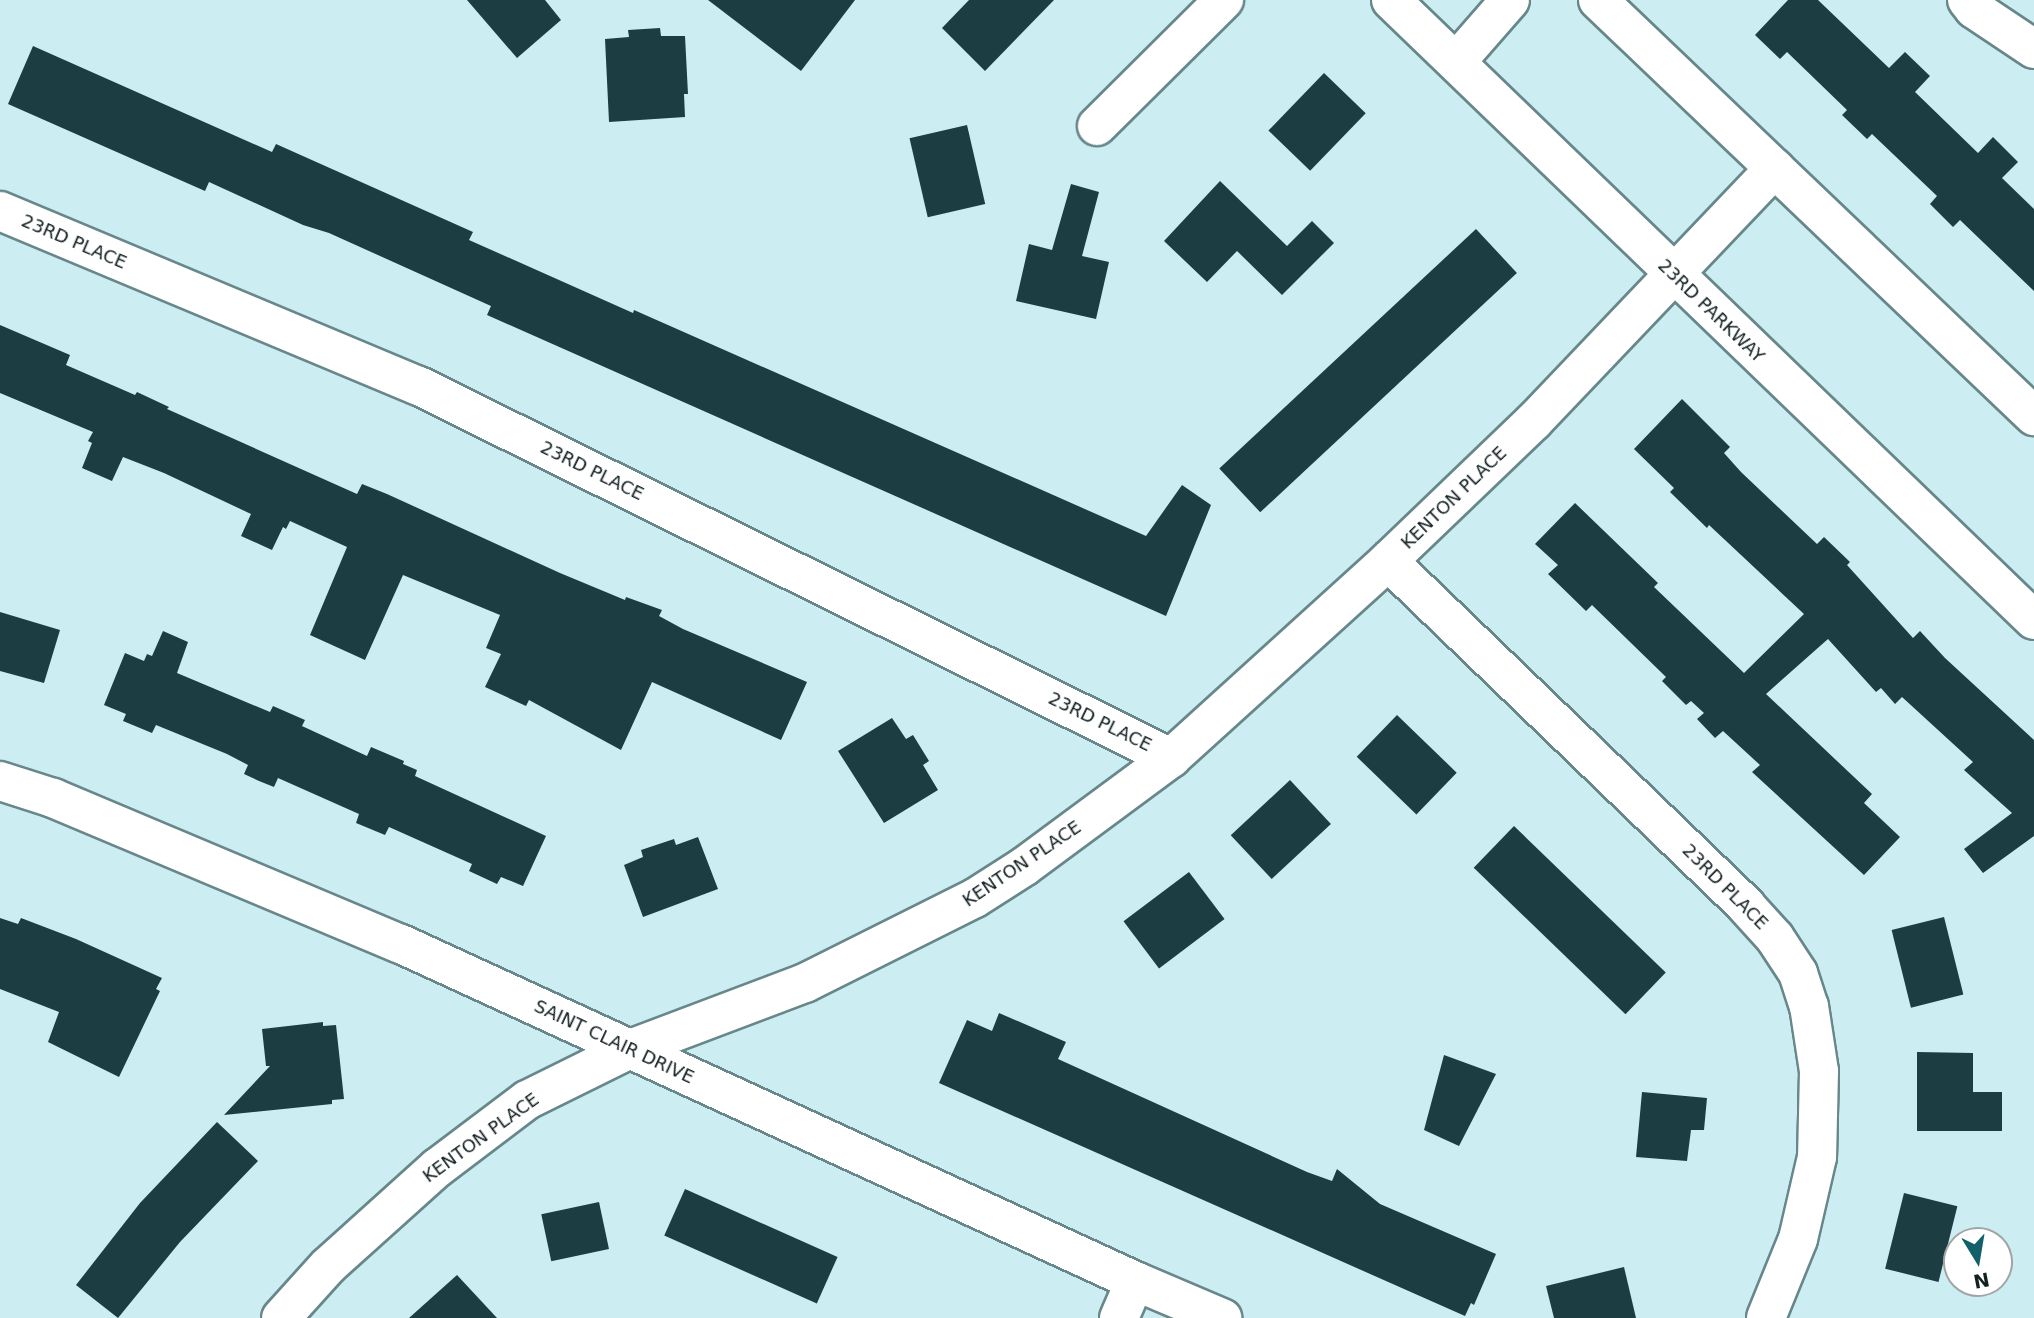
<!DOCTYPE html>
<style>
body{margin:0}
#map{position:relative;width:2034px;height:1318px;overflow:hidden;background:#cceef3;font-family:"DejaVu Sans",sans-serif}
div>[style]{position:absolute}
.building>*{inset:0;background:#1c3d42;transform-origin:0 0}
.roads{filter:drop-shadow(2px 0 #68878b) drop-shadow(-2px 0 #68878b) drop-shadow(0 2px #68878b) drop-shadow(0 -2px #68878b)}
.minor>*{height:38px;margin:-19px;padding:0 19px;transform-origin:19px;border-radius:19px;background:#fff}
span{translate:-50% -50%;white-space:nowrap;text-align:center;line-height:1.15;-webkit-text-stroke:7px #fff;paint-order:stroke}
.street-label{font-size:18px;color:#131f21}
.north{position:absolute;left:1943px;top:1227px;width:70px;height:70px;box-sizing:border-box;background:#fff;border:2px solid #a1a5a6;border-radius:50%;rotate:169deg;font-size:19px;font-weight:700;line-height:28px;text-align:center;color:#131f21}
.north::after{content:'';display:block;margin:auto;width:24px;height:32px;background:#12606a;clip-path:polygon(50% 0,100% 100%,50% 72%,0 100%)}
</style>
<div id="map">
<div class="building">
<div style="clip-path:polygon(467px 0,545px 0,561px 20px,517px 58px)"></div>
<div style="clip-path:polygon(708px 0,855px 0,801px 71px)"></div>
<div style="clip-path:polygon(969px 0,1054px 0,985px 71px,942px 28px)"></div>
<div style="clip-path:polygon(1788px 0,1818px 0,1889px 68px,1905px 52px,1930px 76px,1915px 92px,1978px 153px,1993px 137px,2018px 162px,2002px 178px,2034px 209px,2034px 291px,1960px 220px,1953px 227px,1930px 204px,1937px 196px,1872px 134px,1867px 139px,1842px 115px,1847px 110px,1787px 52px,1780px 59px,1755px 35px)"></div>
<div style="clip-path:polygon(660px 28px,661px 36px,685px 36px,688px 94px,684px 94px,685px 117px,609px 122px,605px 39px,629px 37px,628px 30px)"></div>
<div style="clip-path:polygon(33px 46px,272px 152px,276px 144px,473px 232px,469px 240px,633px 313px,634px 310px,1146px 536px,1182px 485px,1211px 505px,1166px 616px,487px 315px,491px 306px,329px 233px,303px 225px,209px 182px,205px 191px,8px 104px)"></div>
<div style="left:1324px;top:73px;width:58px;height:80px;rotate:44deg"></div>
<div style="left:967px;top:125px;width:81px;height:59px;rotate:77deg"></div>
<div style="clip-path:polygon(1220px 181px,1287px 246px,1312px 221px,1334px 243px,1282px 295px,1237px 251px,1207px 282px,1164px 241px)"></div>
<div style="clip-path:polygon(1071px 184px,1099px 192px,1082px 256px,1109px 262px,1096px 319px,1016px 301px,1029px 244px,1052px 250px)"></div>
<div style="left:1476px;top:229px;width:60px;height:351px;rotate:47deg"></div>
<div style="clip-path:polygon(0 325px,70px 355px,66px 365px,135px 395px,137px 392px,169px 407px,167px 409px,357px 494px,362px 484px,387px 494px,560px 573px,625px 600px,626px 597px,662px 610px,659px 616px,683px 629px,807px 682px,781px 740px,652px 682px,621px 750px,529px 700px,526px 706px,485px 687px,501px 654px,486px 648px,500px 615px,403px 575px,365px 660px,310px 635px,347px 547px,290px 521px,286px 529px,283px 527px,272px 550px,241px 536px,251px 514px,164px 473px,123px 457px,112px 481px,82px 468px,92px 443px,88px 441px,93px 432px,0 393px)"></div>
<div style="clip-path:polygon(1682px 399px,1730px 447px,1724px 453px,1741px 472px,1817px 544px,1824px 537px,1850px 562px,1847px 565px,1913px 638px,1920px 631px,1945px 658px,2034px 740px,2034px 836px,1983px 873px,1964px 849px,2012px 813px,1964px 770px,1973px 762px,1902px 697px,1895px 704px,1881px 688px,1876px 692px,1828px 639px,1766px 694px,1872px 794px,1864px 803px,1900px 837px,1864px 875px,1752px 772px,1760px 765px,1723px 731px,1715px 738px,1697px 719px,1704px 713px,1691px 701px,1686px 705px,1662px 681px,1666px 677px,1592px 605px,1586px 611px,1548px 574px,1558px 565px,1535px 544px,1575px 503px,1658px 583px,1654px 587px,1744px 673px,1804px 614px,1709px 525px,1707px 528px,1670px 492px,1674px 488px,1634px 449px)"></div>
<div style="clip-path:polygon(0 612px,60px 630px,44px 683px,0 671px)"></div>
<div style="clip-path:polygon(163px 631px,188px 642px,177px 673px,270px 712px,273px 706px,305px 720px,302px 726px,367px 756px,371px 747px,404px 761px,403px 764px,417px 770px,415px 776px,546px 836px,523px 886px,501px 877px,497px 884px,469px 871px,472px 864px,389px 827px,385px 835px,356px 823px,359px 814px,278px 778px,274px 787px,259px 781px,244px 774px,248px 765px,227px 754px,156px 725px,152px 733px,123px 721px,126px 714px,104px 705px,125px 653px,144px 661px,147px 654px,152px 656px)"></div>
<div style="left:1397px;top:715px;width:83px;height:58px;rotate:44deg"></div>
<div style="clip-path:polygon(892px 718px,906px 739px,913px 735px,929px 761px,923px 765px,938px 790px,884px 823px,838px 751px)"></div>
<div style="left:1290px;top:780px;width:60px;height:81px;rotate:47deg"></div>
<div style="left:1514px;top:826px;width:211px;height:58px;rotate:44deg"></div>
<div style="clip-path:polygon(698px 837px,718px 889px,643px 917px,624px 865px,643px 857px,641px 850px,674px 839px,676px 845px)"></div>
<div style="left:1189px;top:872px;width:59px;height:82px;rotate:53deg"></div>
<div style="left:1944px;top:917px;width:80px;height:54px;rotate:76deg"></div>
<div style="clip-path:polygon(0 918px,18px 924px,21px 918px,76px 939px,162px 978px,156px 989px,160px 991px,119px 1077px,48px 1042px,59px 1012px,0 989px)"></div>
<div style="clip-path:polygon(999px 1013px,1066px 1042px,1058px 1059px,1307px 1172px,1332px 1181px,1337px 1169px,1380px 1204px,1496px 1254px,1474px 1305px,1471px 1303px,1465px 1316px,939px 1083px,967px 1020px,992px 1031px)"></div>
<div style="clip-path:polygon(323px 1022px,323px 1026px,336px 1025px,344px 1099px,332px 1100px,332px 1104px,224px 1115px,270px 1066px,266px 1066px,262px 1029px)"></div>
<div style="clip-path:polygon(1917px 1052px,1973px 1053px,1973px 1092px,2002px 1092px,2002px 1131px,1917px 1131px)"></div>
<div style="clip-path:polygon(1444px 1055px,1496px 1074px,1459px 1146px,1424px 1130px)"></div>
<div style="clip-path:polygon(1642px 1092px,1707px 1098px,1704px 1130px,1691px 1130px,1687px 1161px,1636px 1157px)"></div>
<div style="clip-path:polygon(217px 1122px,258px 1161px,180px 1242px,118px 1318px,76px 1285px,140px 1203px)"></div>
<div style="left:685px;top:1189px;width:167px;height:51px;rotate:24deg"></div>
<div style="left:1904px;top:1193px;width:55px;height:78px;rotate:14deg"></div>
<div style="left:599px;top:1202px;width:48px;height:59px;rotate:78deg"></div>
<div style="clip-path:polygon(1624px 1267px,1636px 1318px,1554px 1318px,1546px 1286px)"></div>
<div style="clip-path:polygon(457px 1275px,497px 1318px,409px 1318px)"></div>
</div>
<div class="roads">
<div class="minor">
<div style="left:1391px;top:0;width:893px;rotate:43.96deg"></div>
<div style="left:1598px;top:0;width:603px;rotate:43.66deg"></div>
<div style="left:1967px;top:0;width:11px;rotate:52deg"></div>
<div style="left:1974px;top:9px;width:72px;rotate:33.7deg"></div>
<div style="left:1456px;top:62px;width:82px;rotate:-48.9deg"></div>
<div style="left:1097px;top:126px;width:179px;rotate:-44.8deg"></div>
<div style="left:0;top:211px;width:454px;rotate:22.7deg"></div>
<div style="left:419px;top:386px;width:839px;rotate:26.32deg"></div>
<div style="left:1388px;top:561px;width:497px;rotate:43.9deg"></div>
<div style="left:1746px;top:906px;width:43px;rotate:47.8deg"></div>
<div style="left:1775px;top:938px;width:42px;rotate:56.7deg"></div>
<div style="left:1798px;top:973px;width:35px;rotate:72deg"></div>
<div style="left:1809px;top:1006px;width:66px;rotate:81.3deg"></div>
<div style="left:1819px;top:1071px;width:86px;rotate:91.3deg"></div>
<div style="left:1817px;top:1157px;width:84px;rotate:103deg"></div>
<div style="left:1798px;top:1239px;width:85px;rotate:112.1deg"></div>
<div style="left:0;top:781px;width:56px;rotate:17.8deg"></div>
<div style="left:53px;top:798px;width:377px;rotate:22.8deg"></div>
<div style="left:401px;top:944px;width:808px;rotate:24.66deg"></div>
<div style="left:1135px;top:1281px;width:95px;rotate:23deg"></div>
<div style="left:281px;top:1318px;width:70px;rotate:-47.9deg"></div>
<div style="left:328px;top:1266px;width:147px;rotate:-42deg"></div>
<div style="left:437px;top:1168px;width:113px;rotate:-37.1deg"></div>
<div style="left:527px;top:1100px;width:115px;rotate:-26.3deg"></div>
<div style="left:630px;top:1049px;width:187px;rotate:-20.7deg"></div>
<div style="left:805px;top:983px;width:190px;rotate:-26.6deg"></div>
<div style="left:975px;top:898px;width:59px;rotate:-32.6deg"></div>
<div style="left:1025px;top:866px;width:182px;rotate:-36.5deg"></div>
<div style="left:1171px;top:758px;width:293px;rotate:-42.2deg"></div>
<div style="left:1388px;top:561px;width:202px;rotate:-43.8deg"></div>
<div style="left:1534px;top:421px;width:349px;rotate:-46.4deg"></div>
<div style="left:1119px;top:1318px;width:40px;rotate:-66.6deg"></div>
</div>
</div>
<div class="street-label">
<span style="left:74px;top:242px;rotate:23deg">23RD PLACE</span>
<span style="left:1711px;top:311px;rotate:44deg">23RD PARKWAY</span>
<span style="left:592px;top:471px;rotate:26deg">23RD PLACE</span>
<span style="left:1454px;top:498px;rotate:-44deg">KENTON PLACE</span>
<span style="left:1100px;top:722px;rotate:26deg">23RD PLACE</span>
<span style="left:1022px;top:864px;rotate:-34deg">KENTON PLACE</span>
<span style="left:1725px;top:887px;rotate:45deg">23RD PLACE</span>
<span style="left:614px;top:1042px;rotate:25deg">SAINT CLAIR DRIVE</span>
<span style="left:481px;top:1138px;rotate:-36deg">KENTON PLACE</span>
</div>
<div class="north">N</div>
</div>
